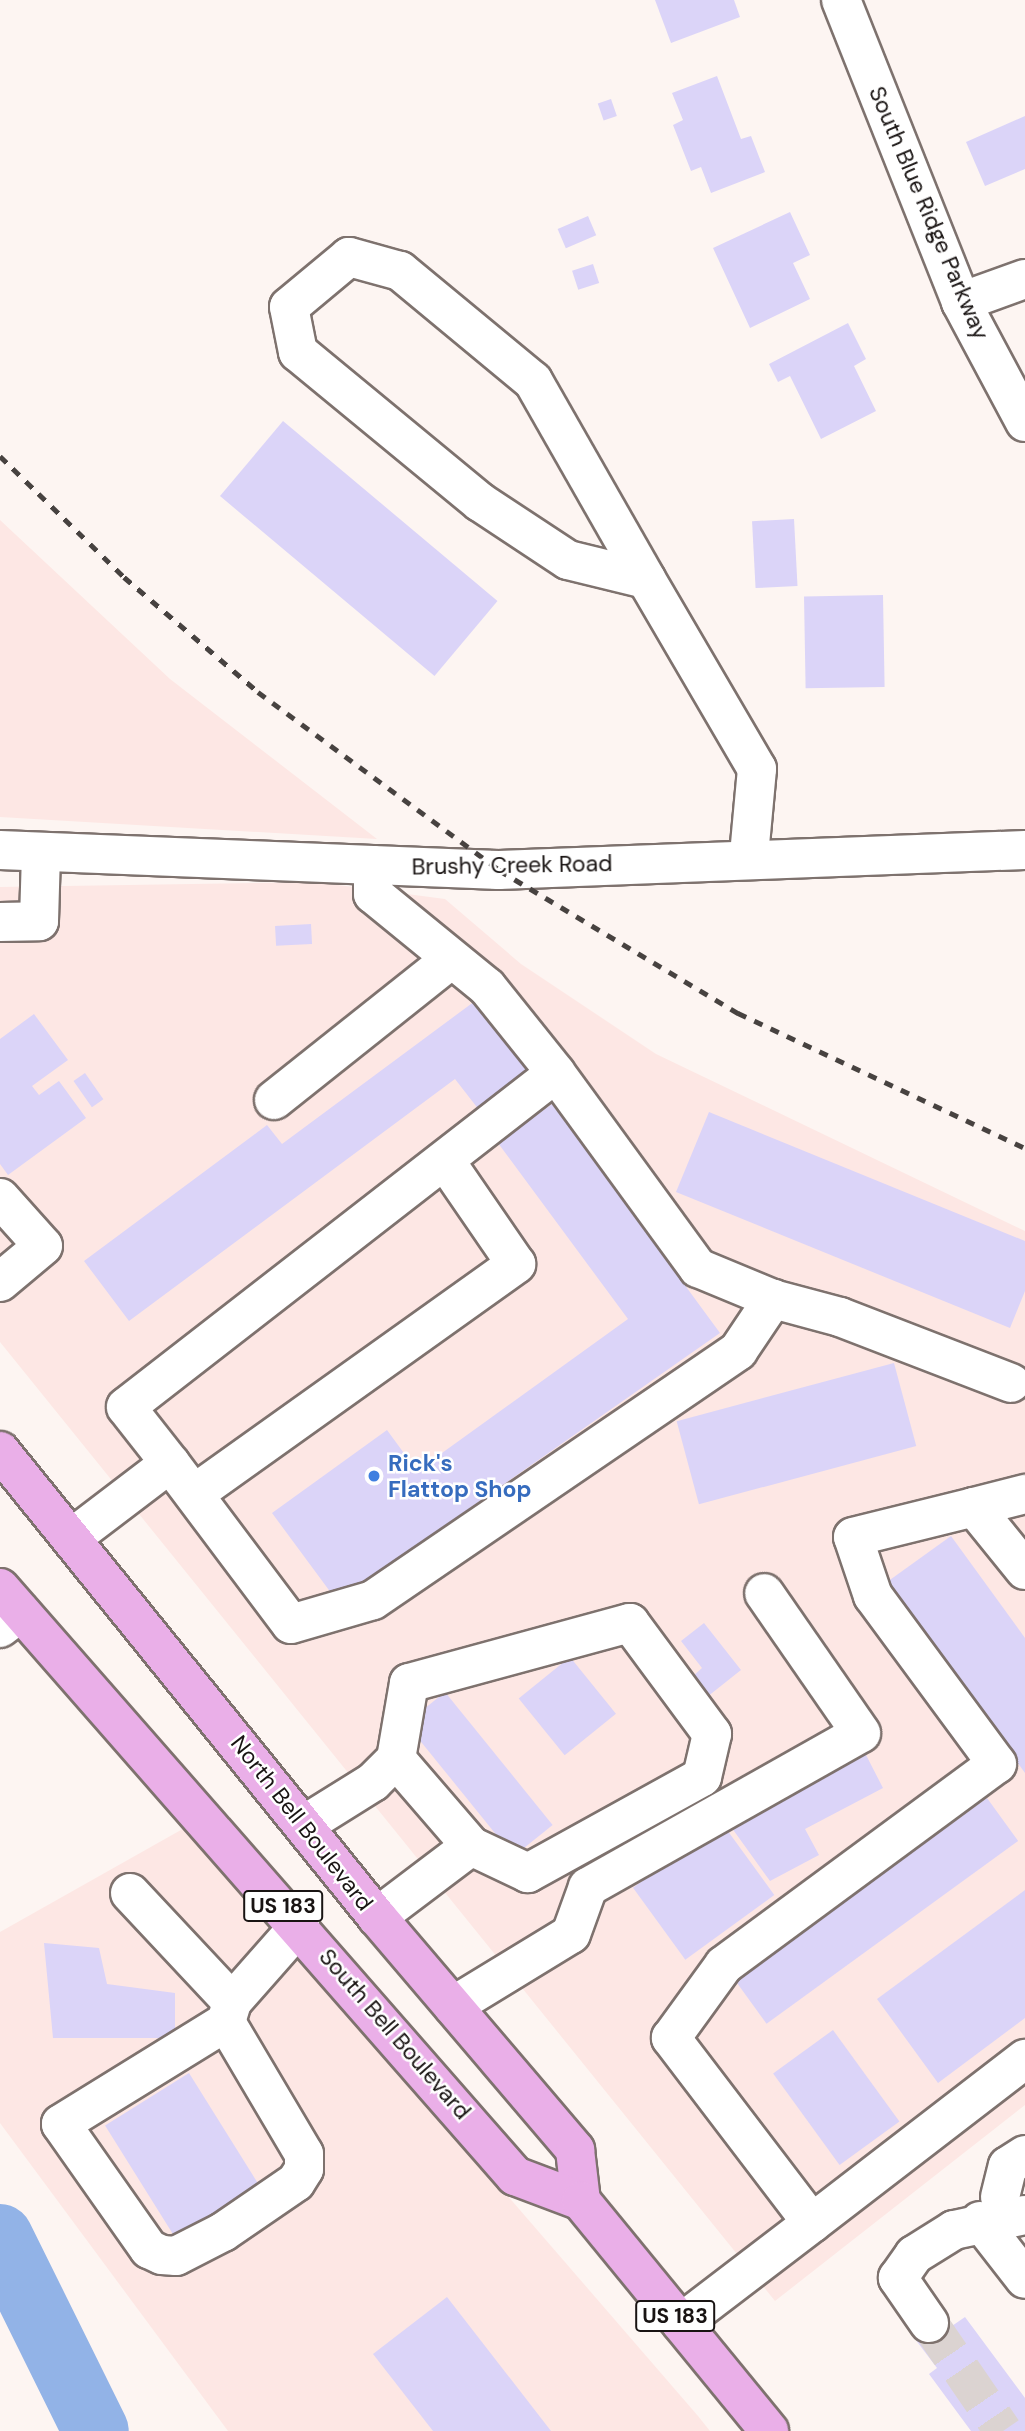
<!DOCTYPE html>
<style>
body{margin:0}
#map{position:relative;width:1025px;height:2431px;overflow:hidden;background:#fdf5f2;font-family:"DM Sans",sans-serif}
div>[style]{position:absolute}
.commercial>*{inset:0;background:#fde7e4}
.river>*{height:66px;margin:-33px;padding:0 33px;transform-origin:33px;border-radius:33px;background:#92b3e7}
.building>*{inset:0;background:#dbd4f8;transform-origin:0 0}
.minor-tunnel>*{height:38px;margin-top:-19px;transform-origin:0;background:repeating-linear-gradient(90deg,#dbd3d1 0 38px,transparent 0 57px)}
.roads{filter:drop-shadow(2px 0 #7e726e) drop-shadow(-2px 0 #7e726e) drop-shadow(0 2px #7e726e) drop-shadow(0 -2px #7e726e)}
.minor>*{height:38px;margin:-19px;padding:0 19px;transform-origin:19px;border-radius:19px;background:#fff}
.major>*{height:38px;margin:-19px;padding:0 19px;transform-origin:19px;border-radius:19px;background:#eaafe8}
.rail>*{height:5px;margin-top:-2.5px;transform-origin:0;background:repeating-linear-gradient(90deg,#474240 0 9px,transparent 0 18px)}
.dots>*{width:19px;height:19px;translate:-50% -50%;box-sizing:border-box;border:4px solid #fff;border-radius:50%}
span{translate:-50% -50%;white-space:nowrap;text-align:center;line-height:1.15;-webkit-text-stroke:5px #fff;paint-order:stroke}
.shield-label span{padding:2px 5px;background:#fff;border:2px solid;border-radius:5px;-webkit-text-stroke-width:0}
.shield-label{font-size:21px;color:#191413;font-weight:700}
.street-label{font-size:23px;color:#191413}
.shop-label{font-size:23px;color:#366cbe;font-weight:700}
.left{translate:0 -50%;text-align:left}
</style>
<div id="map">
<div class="commercial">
<div style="clip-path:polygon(0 520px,170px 679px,377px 839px,0 817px)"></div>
<div style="clip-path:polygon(315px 882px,445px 899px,521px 964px,656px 1054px,1025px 1231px,1025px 2105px,775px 2301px,0 1342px,0 887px)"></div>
<div style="clip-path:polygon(188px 1826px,698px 2416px,710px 2431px,228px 2431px,0 2123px,0 1932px)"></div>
</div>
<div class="river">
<div style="left:0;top:2237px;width:216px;rotate:63.7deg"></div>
</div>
<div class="building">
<div style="clip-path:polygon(655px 0,734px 0,740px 17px,671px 43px)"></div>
<div style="clip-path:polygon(717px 76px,741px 139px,751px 136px,765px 172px,711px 193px,701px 167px,691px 171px,673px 125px,683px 120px,672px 93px)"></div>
<div style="left:611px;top:99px;width:18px;height:14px;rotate:71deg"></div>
<div style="clip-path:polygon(1025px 116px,1025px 169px,985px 186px,966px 142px)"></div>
<div style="clip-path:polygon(790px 212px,810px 255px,793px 263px,810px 299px,750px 328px,713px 248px)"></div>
<div style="left:588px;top:216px;width:21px;height:33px;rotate:67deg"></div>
<div style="left:593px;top:264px;width:20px;height:22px;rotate:72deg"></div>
<div style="clip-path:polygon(848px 323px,866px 359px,854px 366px,876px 411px,821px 439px,790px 376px,778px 382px,769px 364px)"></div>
<div style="left:283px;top:421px;width:280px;height:98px;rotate:40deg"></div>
<div style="left:794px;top:519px;width:67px;height:42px;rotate:87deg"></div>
<div style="left:883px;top:595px;width:92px;height:79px;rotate:89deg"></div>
<div style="left:311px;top:924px;width:20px;height:36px;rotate:87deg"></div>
<div style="clip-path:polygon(475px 1001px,533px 1078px,483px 1115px,455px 1079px,129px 1321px,84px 1261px,267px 1125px,282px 1144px)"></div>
<div style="clip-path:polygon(34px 1014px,68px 1060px,32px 1086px,39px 1095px,59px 1081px,86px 1118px,8px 1175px,0 1164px,0 1039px)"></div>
<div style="left:85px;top:1073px;width:32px;height:14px;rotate:55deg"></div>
<div style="clip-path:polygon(552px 1104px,720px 1333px,337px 1601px,272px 1513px,387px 1430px,417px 1471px,628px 1319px,498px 1143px)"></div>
<div style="clip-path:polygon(709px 1112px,1025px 1241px,1025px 1291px,1010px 1328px,676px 1192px)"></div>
<div style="left:894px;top:1363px;width:86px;height:225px;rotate:75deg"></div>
<div style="clip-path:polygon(951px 1536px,1025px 1638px,1025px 1773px,887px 1582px)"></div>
<div style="clip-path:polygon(704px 1623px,741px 1670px,707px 1697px,692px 1677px,702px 1668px,681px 1641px)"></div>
<div style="left:570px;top:1657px;width:73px;height:66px;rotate:51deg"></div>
<div style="left:445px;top:1692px;width:171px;height:50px;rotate:51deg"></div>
<div style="clip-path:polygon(865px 1753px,883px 1788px,805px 1829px,819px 1855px,770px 1881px,729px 1824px)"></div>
<div style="left:987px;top:1798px;width:53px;height:311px;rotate:54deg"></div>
<div style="left:722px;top:1823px;width:89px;height:110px;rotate:54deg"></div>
<div style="clip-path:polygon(1025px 1890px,1025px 2018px,938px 2083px,877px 1999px)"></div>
<div style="clip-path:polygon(44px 1943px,99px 1948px,107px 1984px,175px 1993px,175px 2038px,53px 2038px)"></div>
<div style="left:833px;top:2030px;width:113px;height:74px;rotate:54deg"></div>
<div style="left:189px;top:2073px;width:144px;height:99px;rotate:58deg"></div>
<div style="clip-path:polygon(447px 2297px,551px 2431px,433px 2431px,373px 2354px)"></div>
<div style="clip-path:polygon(939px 2315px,949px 2328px,965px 2317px,1025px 2398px,1025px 2431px,971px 2431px,929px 2374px,937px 2368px,912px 2335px)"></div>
</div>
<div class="minor-tunnel">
<div style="left:929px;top:2323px;width:131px;rotate:55.6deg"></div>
</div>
<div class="roads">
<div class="minor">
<div style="left:841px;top:0;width:325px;rotate:68.3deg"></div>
<div style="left:961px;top:302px;width:136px;rotate:61.9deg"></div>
<div style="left:961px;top:302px;width:68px;rotate:-19.8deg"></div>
<div style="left:646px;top:579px;width:228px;rotate:-119.7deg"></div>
<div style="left:533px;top:381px;width:173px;rotate:-140.4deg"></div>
<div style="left:400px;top:271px;width:53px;rotate:-164.6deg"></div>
<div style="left:349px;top:257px;width:78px;rotate:140.2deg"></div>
<div style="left:289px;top:307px;width:46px;rotate:78.7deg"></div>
<div style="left:298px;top:352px;width:236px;rotate:39.5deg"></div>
<div style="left:480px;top:502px;width:105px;rotate:33.4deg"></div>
<div style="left:568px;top:560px;width:80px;rotate:13.7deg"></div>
<div style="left:646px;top:579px;width:220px;rotate:59.7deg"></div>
<div style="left:757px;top:769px;width:87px;rotate:95.3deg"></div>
<div style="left:0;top:850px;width:499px;rotate:2.3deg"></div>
<div style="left:499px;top:870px;width:526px;rotate:-2.18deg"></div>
<div style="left:0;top:922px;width:39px;rotate:-1deg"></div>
<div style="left:39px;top:921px;width:68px;rotate:-88.3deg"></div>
<div style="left:274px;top:1100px;width:225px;rotate:-38.5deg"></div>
<div style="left:0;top:1198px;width:64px;rotate:48.1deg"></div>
<div style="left:43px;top:1246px;width:56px;rotate:140.1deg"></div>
<div style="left:773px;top:1299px;width:69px;rotate:15deg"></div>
<div style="left:840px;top:1317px;width:183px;rotate:21.1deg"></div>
<div style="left:170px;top:1463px;width:71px;rotate:-128.2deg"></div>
<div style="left:126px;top:1407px;width:544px;rotate:-37.84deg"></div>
<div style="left:556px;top:1073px;width:110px;rotate:-128.7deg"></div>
<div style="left:487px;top:987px;width:147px;rotate:-140.8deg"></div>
<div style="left:373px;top:894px;width:29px;rotate:-90deg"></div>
<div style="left:194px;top:1494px;width:396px;rotate:-35.5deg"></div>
<div style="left:516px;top:1264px;width:124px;rotate:-124.5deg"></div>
<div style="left:974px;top:1507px;width:53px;rotate:-14.3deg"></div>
<div style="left:73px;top:1537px;width:122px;rotate:-37.3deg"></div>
<div style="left:170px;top:1463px;width:201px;rotate:53.1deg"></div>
<div style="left:291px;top:1624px;width:85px;rotate:-16.3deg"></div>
<div style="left:373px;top:1600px;width:442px;rotate:-34.3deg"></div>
<div style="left:738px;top:1351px;width:63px;rotate:-56.1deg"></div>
<div style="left:773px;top:1299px;width:81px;rotate:-157.5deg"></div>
<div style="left:698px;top:1268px;width:241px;rotate:-126.1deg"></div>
<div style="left:0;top:1628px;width:26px;rotate:-37deg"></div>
<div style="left:396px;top:1759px;width:115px;rotate:49.2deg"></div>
<div style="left:304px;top:1825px;width:81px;rotate:-31.9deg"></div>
<div style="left:373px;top:1782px;width:33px;rotate:-45deg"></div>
<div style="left:396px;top:1759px;width:77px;rotate:-80.3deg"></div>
<div style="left:409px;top:1683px;width:229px;rotate:-15.2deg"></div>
<div style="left:630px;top:1623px;width:138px;rotate:53.5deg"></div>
<div style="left:712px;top:1734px;width:44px;rotate:103.1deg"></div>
<div style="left:702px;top:1777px;width:199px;rotate:151.1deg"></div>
<div style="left:528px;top:1873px;width:63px;rotate:-154.7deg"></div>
<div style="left:471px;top:1846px;width:118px;rotate:142.9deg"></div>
<div style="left:130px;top:1893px;width:149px;rotate:46.9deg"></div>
<div style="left:453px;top:2006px;width:138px;rotate:-31.4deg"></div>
<div style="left:571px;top:1934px;width:50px;rotate:-70.1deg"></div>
<div style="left:588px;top:1887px;width:313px;rotate:-29.4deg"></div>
<div style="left:861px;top:1733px;width:170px;rotate:-124.7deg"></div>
<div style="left:226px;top:2022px;width:194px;rotate:148.3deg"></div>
<div style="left:61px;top:2124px;width:153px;rotate:54.9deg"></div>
<div style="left:149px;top:2249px;width:14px;rotate:25deg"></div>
<div style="left:162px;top:2255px;width:14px;rotate:4deg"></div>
<div style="left:176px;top:2256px;width:53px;rotate:-27.1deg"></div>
<div style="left:223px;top:2232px;width:88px;rotate:-34.4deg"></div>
<div style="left:296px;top:2182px;width:15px;rotate:-58deg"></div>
<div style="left:304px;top:2169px;width:15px;rotate:-90deg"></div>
<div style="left:304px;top:2154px;width:153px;rotate:-120.6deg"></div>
<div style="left:226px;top:2022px;width:21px;rotate:-73deg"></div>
<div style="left:232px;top:2002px;width:103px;rotate:-48.6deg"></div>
<div style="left:1000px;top:2197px;width:32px;rotate:-76deg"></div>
<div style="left:1008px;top:2166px;width:20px;rotate:-33deg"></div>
<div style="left:980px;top:2221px;width:73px;rotate:52.2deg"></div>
<div style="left:812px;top:2223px;width:269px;rotate:-37.6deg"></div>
<div style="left:681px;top:2323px;width:165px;rotate:-37.4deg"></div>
<div style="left:812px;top:2223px;width:233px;rotate:-127.3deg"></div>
<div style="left:671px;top:2038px;width:90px;rotate:-54deg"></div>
<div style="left:724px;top:1965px;width:339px;rotate:-36.4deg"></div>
<div style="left:997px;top:1764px;width:209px;rotate:-126.4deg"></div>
<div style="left:873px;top:1596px;width:62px;rotate:-108.7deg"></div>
<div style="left:853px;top:1537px;width:125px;rotate:-13.9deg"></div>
<div style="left:974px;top:1507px;width:81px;rotate:51deg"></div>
<div style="left:929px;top:2323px;width:55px;rotate:-124.6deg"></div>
<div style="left:898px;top:2278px;width:28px;rotate:-55deg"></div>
<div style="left:914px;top:2255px;width:47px;rotate:-32deg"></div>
<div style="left:954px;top:2230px;width:73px;rotate:-11.9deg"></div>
</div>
<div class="major">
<div style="left:0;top:1451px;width:599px;rotate:51.03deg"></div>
<div style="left:377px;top:1917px;width:306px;rotate:49.6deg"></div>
<div style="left:575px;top:2150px;width:51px;rotate:83.3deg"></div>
<div style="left:0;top:1588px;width:782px;rotate:48.79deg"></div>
<div style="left:515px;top:2176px;width:71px;rotate:20.7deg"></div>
<div style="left:581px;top:2201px;width:297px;rotate:50.7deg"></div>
</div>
</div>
<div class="rail">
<div style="left:0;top:456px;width:173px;rotate:44.3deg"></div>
<div style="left:124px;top:577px;width:177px;rotate:40.6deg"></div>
<div style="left:258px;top:692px;width:300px;rotate:36.4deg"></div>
<div style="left:499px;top:870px;width:279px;rotate:30.9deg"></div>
<div style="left:738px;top:1013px;width:317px;rotate:25.2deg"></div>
</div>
<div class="dots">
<div style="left:374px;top:1476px;background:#3f7fe0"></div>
</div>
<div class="shield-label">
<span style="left:283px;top:1906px">US 183</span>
<span style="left:675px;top:2316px">US 183</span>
</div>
<div class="street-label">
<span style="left:929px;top:213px;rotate:67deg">South Blue Ridge Parkway</span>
<span style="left:512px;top:865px;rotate:-1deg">Brushy Creek Road</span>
<span style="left:302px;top:1823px;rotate:52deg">North Bell Boulevard</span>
<span style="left:395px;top:2034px;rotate:49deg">South Bell Boulevard</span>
</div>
<div class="shop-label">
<span class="left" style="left:388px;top:1476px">Rick's<br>Flattop Shop</span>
</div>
</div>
